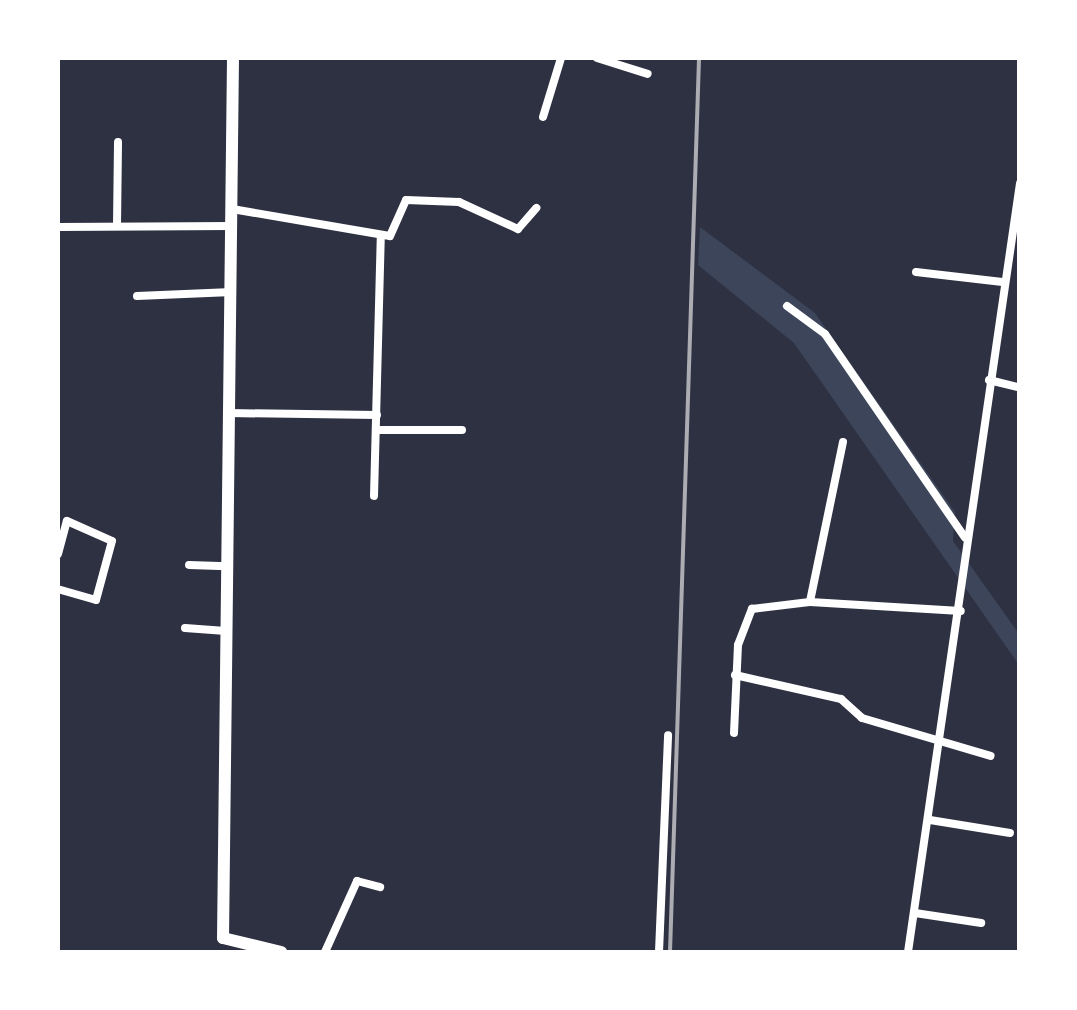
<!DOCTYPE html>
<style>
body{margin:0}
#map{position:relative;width:1077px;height:1010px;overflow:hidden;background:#2d3142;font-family:"Fira Sans",sans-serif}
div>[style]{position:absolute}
.green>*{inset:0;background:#3c4559}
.minor>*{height:8px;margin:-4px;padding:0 4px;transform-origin:4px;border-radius:4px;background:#fff}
.primary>*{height:12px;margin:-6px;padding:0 6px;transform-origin:6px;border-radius:6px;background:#fff}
.rail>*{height:4px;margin:-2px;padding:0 2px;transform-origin:2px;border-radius:2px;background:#abadb3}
span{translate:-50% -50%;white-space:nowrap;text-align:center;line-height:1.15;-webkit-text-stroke:9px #fff;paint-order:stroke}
.frame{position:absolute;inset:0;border:60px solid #fff;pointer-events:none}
</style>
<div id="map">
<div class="green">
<div style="clip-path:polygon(700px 227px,815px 313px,955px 512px,953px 541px,1019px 634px,1019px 665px,794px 343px,698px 265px)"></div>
</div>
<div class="minor">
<div style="left:597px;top:58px;width:53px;rotate:17.4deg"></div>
<div style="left:543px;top:117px;width:62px;rotate:-73deg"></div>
<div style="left:232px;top:209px;width:160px;rotate:9.7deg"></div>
<div style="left:390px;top:236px;width:39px;rotate:-66deg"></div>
<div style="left:406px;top:200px;width:53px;rotate:2.2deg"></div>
<div style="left:459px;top:202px;width:65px;rotate:24.6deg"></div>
<div style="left:518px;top:229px;width:28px;rotate:-49deg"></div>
<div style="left:117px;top:225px;width:83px;rotate:-89.3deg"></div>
<div style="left:58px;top:227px;width:174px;rotate:-0.3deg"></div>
<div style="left:916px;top:272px;width:87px;rotate:6.6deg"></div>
<div style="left:137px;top:296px;width:95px;rotate:-2.4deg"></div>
<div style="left:787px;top:306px;width:47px;rotate:36.4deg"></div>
<div style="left:825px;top:334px;width:247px;rotate:55.5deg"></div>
<div style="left:989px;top:380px;width:32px;rotate:14deg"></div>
<div style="left:229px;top:413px;width:148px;rotate:0.8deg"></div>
<div style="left:376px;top:430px;width:86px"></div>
<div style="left:843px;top:442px;width:163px;rotate:101.7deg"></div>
<div style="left:810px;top:602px;width:151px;rotate:3.4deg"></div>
<div style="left:374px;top:496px;width:261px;rotate:-88.5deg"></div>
<div style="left:58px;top:554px;width:34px;rotate:-75deg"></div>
<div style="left:67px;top:521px;width:49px;rotate:24deg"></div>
<div style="left:112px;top:541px;width:61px;rotate:105.2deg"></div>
<div style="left:96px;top:600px;width:40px;rotate:-164deg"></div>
<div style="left:189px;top:565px;width:38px;rotate:2deg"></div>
<div style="left:185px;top:628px;width:41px;rotate:4.2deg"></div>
<div style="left:735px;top:675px;width:109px;rotate:12.8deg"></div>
<div style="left:841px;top:699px;width:28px;rotate:42deg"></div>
<div style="left:862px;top:718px;width:134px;rotate:16.4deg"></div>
<div style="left:734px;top:733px;width:88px;rotate:-87.4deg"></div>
<div style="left:738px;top:645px;width:39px;rotate:-69deg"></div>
<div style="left:752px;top:609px;width:58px;rotate:-6.9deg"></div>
<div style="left:930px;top:820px;width:81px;rotate:9.2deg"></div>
<div style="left:915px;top:913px;width:67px;rotate:8.6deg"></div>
<div style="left:325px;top:952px;width:78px;rotate:-65.7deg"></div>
<div style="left:357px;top:881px;width:24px;rotate:15deg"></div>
<div style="left:659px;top:952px;width:217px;rotate:-87.6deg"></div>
<div style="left:908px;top:952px;width:777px;rotate:-81.71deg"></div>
</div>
<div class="primary">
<div style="left:233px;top:58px;width:880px;rotate:90.65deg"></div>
<div style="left:223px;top:938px;width:60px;rotate:13.6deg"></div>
</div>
<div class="rail">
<div style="left:670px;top:952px;width:894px;rotate:-88.14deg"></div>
</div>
<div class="frame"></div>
</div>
